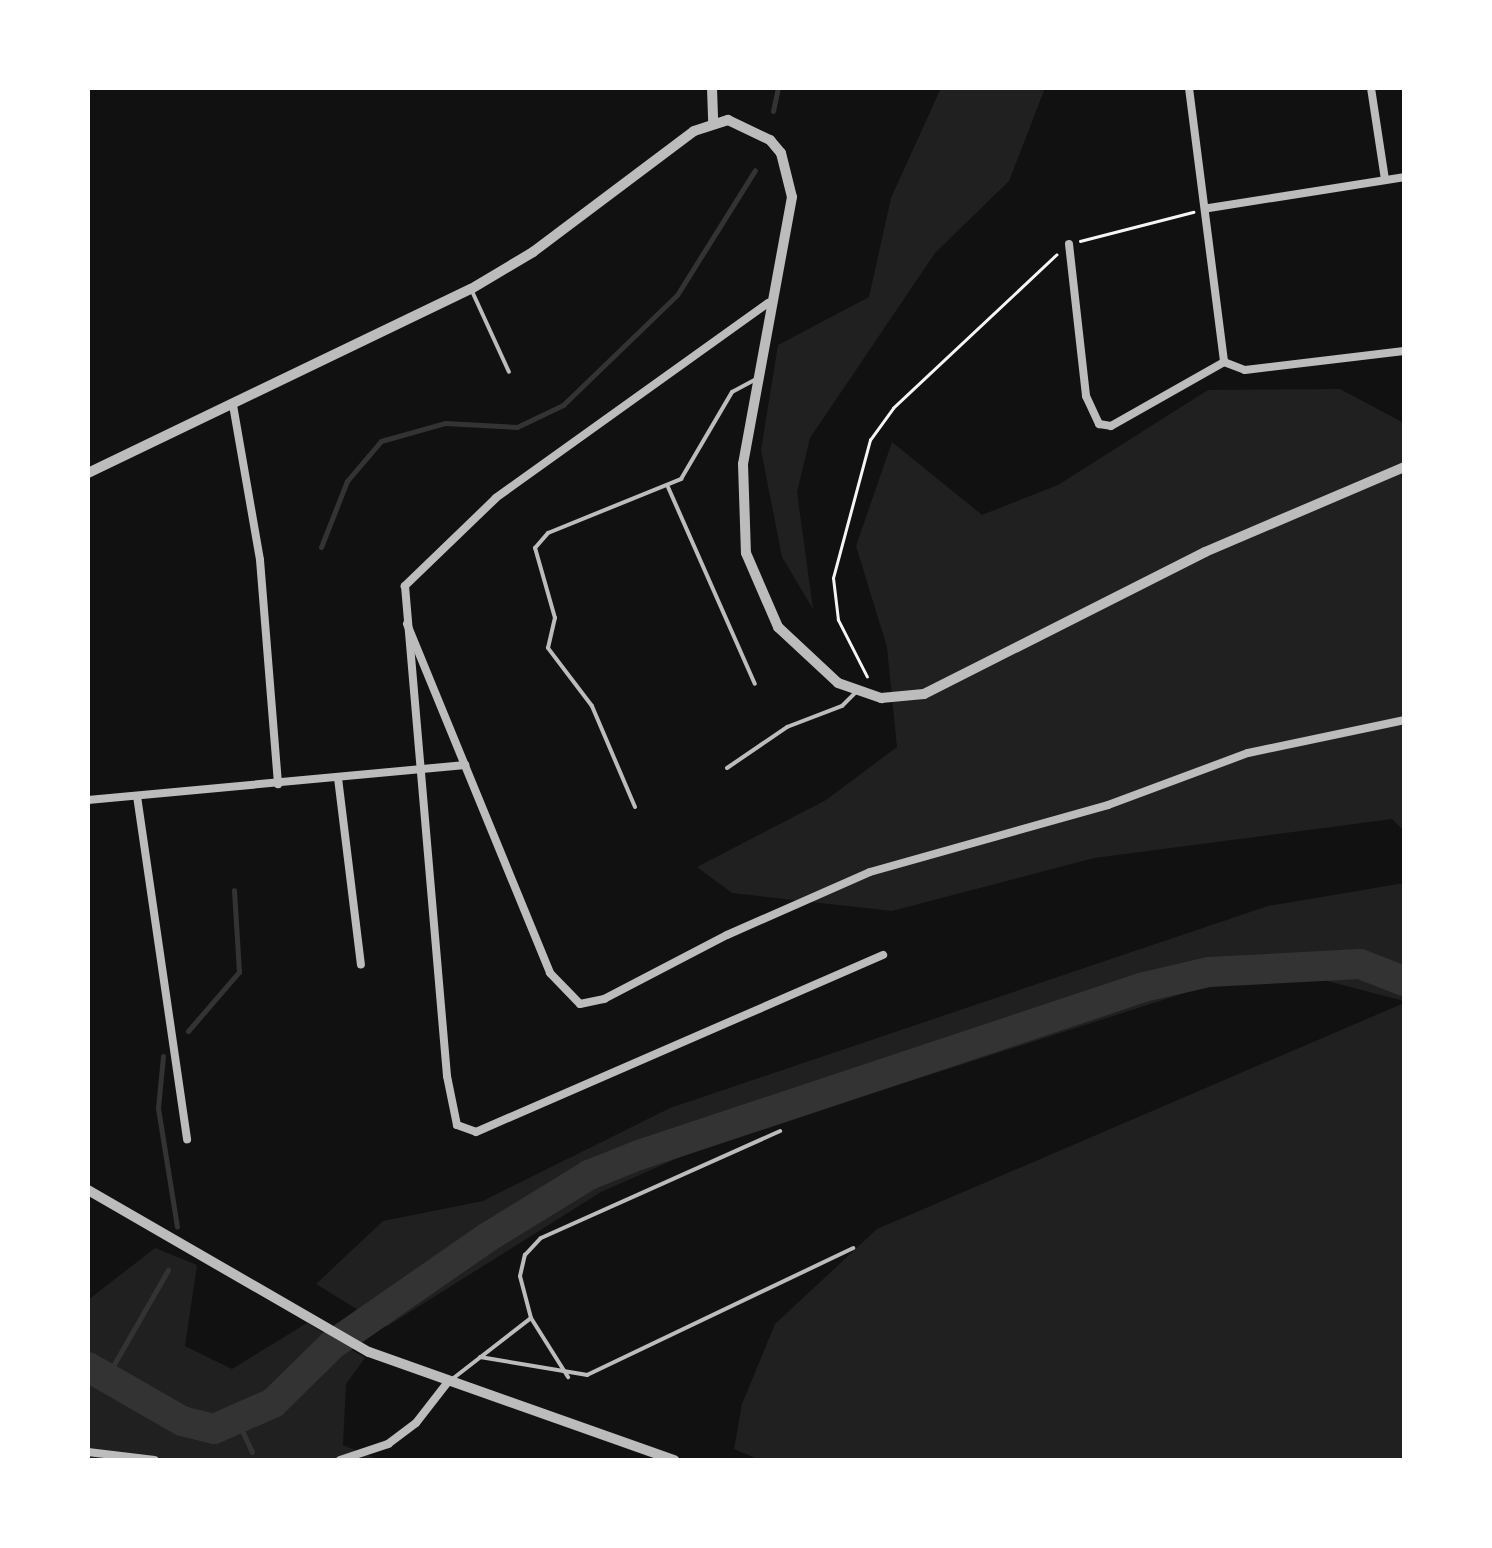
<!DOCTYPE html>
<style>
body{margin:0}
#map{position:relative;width:1492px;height:1548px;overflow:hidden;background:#111;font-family:Lato,sans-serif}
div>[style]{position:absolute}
.green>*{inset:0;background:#202020}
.stream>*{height:5px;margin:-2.5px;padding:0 2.5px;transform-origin:2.5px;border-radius:2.5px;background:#333}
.river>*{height:30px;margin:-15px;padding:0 15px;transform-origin:15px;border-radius:15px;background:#333}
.path>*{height:2.5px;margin:-1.25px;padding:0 1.25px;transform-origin:1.25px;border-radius:1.25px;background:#f5f5f5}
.service>*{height:4px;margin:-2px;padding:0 2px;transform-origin:2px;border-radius:2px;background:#bcbcbc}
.minor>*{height:8px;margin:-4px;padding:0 4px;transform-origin:4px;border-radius:4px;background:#bcbcbc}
.tertiary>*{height:10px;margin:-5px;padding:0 5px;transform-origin:5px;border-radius:5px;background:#bcbcbc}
span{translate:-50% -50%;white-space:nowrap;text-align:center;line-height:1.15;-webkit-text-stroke:10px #fff;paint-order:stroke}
.frame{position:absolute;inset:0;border:90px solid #fff;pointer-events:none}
</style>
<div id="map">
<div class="green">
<div style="clip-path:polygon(941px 88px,1045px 88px,1009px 181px,935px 253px,810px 438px,797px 492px,813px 609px,782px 557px,761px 450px,778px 345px,869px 297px,891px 198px)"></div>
<div style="clip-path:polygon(1340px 389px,1404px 423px,1404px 831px,1392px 819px,1094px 858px,892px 911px,732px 893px,697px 867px,826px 800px,897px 747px,887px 647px,856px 546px,892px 442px,982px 515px,1058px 485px,1208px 390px)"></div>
<div style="clip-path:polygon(1404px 883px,1404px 1001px,1308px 976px,1219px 982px,783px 1122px,711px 1138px,703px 1147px,601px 1192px,386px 1327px,316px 1284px,383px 1221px,483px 1201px,670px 1108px,1268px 906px)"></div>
<div style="clip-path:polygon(1404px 1003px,1404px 1460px,760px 1460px,734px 1449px,742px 1404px,775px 1324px,877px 1229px)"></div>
<div style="clip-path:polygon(155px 1248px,197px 1265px,185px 1346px,232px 1369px,307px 1323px,365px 1358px,346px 1384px,343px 1445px,380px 1460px,88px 1460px,88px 1300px)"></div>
</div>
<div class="stream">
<div style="left:773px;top:111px;width:24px;rotate:-78deg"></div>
<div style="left:321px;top:547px;width:71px;rotate:-68.5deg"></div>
<div style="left:347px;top:481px;width:52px;rotate:-49.6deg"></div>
<div style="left:381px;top:441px;width:66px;rotate:-15.7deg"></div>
<div style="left:445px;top:423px;width:72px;rotate:3.2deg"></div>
<div style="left:517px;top:427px;width:51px;rotate:-25.6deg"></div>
<div style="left:563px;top:405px;width:158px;rotate:-44deg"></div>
<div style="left:677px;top:295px;width:147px;rotate:-58deg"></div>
<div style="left:188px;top:1031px;width:78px;rotate:-49.2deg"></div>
<div style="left:239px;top:972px;width:82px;rotate:-93.5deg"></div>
<div style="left:163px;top:1056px;width:52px;rotate:95.5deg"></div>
<div style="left:158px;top:1108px;width:120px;rotate:80.9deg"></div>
<div style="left:109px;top:1373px;width:119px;rotate:-60.2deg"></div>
<div style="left:238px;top:1422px;width:33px;rotate:65deg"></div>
</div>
<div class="river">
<div style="left:88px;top:1367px;width:108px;rotate:29.9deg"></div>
<div style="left:182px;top:1421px;width:33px;rotate:14deg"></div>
<div style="left:214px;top:1429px;width:64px;rotate:-23.8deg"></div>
<div style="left:273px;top:1403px;width:83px;rotate:-44.5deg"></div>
<div style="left:332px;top:1345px;width:190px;rotate:-34.7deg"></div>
<div style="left:488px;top:1237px;width:119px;rotate:-31.5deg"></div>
<div style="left:589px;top:1175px;width:54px;rotate:-21.8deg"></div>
<div style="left:639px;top:1155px;width:532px;rotate:-18.4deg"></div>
<div style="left:1144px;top:987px;width:67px;rotate:-13deg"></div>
<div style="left:1209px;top:972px;width:151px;rotate:-3deg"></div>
<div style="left:1360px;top:964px;width:47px;rotate:21.1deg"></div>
</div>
<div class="path">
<div style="left:1080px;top:241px;width:117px;rotate:-14.4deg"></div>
<div style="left:867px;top:677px;width:64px;rotate:-117deg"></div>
<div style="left:838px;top:620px;width:42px;rotate:-96.8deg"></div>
<div style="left:833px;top:578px;width:143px;rotate:-75deg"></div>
<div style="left:870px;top:440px;width:39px;rotate:-54deg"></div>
<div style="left:893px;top:408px;width:224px;rotate:-43.2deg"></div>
</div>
<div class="service">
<div style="left:471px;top:289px;width:91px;rotate:65.4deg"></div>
<div style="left:668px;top:487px;width:215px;rotate:66.2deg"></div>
<div style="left:727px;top:768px;width:73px;rotate:-34.3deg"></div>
<div style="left:787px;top:727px;width:59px;rotate:-20.9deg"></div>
<div style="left:842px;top:706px;width:20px;rotate:-45deg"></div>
<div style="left:635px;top:807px;width:110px;rotate:-113.1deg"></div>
<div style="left:592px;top:706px;width:73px;rotate:-127.2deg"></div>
<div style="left:548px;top:648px;width:31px;rotate:-77deg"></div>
<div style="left:555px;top:618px;width:73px;rotate:-105.9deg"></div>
<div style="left:535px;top:548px;width:20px;rotate:-49deg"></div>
<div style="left:548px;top:533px;width:144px;rotate:-22.1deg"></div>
<div style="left:681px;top:479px;width:101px;rotate:-59.6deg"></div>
<div style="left:732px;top:392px;width:27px;rotate:-28deg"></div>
<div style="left:531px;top:1318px;width:70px;rotate:57.9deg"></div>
<div style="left:480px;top:1357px;width:109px;rotate:9.5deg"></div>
<div style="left:587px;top:1375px;width:295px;rotate:-25.5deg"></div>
<div style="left:451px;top:1380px;width:101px;rotate:-37.8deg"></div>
<div style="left:531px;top:1318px;width:43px;rotate:-104.7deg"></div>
<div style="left:520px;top:1276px;width:22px;rotate:-77deg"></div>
<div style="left:525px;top:1255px;width:23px;rotate:-47deg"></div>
<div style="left:541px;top:1238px;width:262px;rotate:-24.1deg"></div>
</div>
<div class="minor">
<div style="left:1189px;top:88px;width:276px;rotate:82.7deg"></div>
<div style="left:1371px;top:88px;width:92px;rotate:81.3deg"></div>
<div style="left:1209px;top:208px;width:197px;rotate:-9deg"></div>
<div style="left:1069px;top:244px;width:153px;rotate:83.6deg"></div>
<div style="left:1086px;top:396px;width:31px;rotate:65deg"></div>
<div style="left:1099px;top:424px;width:12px;rotate:9deg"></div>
<div style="left:1111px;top:426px;width:130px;rotate:-29.5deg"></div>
<div style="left:768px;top:303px;width:335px;rotate:144.4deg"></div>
<div style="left:496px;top:498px;width:127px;rotate:136deg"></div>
<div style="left:405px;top:586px;width:492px;rotate:85.1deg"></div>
<div style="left:447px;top:1076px;width:50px;rotate:78.5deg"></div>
<div style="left:457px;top:1125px;width:20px;rotate:20deg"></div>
<div style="left:476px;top:1132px;width:444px;rotate:-23.5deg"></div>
<div style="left:1224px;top:362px;width:22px;rotate:21deg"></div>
<div style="left:1245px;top:370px;width:160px;rotate:-6.8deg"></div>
<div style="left:233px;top:405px;width:157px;rotate:80.1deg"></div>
<div style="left:260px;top:560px;width:225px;rotate:85.4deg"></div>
<div style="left:407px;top:624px;width:377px;rotate:67.7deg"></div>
<div style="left:550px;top:973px;width:43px;rotate:45.9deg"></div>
<div style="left:580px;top:1004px;width:25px;rotate:-12deg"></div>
<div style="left:604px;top:999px;width:139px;rotate:-27.5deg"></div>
<div style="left:727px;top:935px;width:156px;rotate:-23.8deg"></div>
<div style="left:870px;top:872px;width:247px;rotate:-15.7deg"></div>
<div style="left:1108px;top:805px;width:149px;rotate:-20.4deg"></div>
<div style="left:1248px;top:753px;width:159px;rotate:-11.9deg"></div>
<div style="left:338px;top:778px;width:188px;rotate:83deg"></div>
<div style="left:137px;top:796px;width:347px;rotate:81.7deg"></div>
<div style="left:88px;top:800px;width:379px;rotate:-5.3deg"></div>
<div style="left:88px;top:1452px;width:67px;rotate:6.8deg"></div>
<div style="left:340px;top:1460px;width:51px;rotate:-18.4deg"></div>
<div style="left:388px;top:1444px;width:35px;rotate:-37deg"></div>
<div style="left:416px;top:1423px;width:51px;rotate:-52.2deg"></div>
</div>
<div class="tertiary">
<div style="left:712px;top:88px;width:35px;rotate:88deg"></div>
<div style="left:88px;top:473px;width:425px;rotate:-25.7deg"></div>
<div style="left:471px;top:289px;width:72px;rotate:-30.8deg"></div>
<div style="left:533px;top:252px;width:201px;rotate:-36.9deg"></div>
<div style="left:694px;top:131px;width:36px;rotate:-18deg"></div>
<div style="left:728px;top:120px;width:47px;rotate:25.5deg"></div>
<div style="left:770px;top:140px;width:17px;rotate:50deg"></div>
<div style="left:781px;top:153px;width:45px;rotate:76deg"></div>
<div style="left:792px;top:197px;width:271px;rotate:100.4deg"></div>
<div style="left:743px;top:464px;width:89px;rotate:88.1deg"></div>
<div style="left:746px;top:553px;width:81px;rotate:66.6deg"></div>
<div style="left:778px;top:627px;width:82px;rotate:43deg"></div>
<div style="left:838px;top:683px;width:46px;rotate:19.2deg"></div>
<div style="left:881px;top:698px;width:43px;rotate:-5.3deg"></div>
<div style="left:924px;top:694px;width:315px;rotate:-26.8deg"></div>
<div style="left:1205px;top:552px;width:216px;rotate:-23.1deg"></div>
<div style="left:88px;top:1190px;width:324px;rotate:30deg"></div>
<div style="left:369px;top:1352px;width:324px;rotate:19.5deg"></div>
</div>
<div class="frame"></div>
</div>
